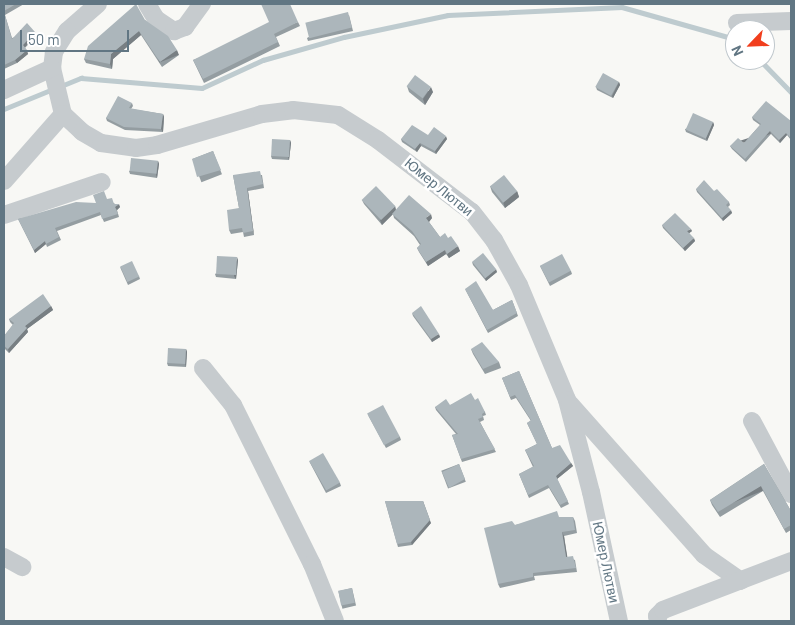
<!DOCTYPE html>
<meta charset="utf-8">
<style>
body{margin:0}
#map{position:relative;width:795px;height:625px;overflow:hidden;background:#f8f8f5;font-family:Barlow,sans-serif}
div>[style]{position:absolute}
.stream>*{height:4.5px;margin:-2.25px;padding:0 2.25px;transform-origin:2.25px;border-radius:2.25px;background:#becbcf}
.minor>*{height:18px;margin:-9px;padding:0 9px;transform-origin:9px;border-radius:9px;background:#c6cbce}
.wall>*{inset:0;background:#949da1;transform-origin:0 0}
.shaded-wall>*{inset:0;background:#787f83;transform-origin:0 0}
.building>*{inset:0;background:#acb6bb;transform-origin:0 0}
span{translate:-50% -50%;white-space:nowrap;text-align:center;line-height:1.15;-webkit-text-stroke:5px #fff;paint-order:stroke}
.street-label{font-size:14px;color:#617683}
.frame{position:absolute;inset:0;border:5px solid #617683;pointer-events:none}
.north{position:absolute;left:725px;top:20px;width:50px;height:50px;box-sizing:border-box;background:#fff;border:1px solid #c0c8cd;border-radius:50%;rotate:246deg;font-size:14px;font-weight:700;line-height:20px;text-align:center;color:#617683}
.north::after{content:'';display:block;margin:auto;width:18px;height:22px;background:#f13e1d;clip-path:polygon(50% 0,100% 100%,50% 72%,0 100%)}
.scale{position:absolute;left:20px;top:30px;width:109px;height:22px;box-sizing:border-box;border:2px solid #617683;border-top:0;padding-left:6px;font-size:15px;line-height:18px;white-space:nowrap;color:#617683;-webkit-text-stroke:4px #fff;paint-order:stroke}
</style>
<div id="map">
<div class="stream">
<div style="left:760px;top:60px;width:45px;rotate:45.9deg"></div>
<div style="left:61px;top:86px;width:22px;rotate:-22deg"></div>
<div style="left:81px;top:78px;width:121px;rotate:4.7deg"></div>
<div style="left:202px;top:88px;width:67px;rotate:-24.7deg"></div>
<div style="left:263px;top:60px;width:84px;rotate:-15.9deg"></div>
<div style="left:344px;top:37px;width:106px;rotate:-11.9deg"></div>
<div style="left:448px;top:15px;width:174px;rotate:-2.6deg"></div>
<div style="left:622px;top:7px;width:117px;rotate:15.8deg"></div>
<div style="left:4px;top:109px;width:53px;rotate:-22.2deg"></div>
</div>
<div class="minor">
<div style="left:98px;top:4px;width:41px;rotate:138.9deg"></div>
<div style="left:67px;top:31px;width:25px;rotate:122deg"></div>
<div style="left:54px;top:52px;width:16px;rotate:97deg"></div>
<div style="left:52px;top:68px;width:47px;rotate:76.6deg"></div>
<div style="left:63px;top:114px;width:26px;rotate:43deg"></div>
<div style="left:82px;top:132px;width:22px;rotate:30deg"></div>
<div style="left:101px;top:143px;width:35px;rotate:8deg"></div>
<div style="left:136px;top:148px;width:21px;rotate:-8deg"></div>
<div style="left:157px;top:145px;width:109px;rotate:-16.4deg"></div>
<div style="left:262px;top:114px;width:31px;rotate:-7deg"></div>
<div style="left:293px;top:110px;width:45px;rotate:6.3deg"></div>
<div style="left:338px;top:115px;width:47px;rotate:32deg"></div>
<div style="left:378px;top:140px;width:118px;rotate:37.5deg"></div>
<div style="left:472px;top:212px;width:36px;rotate:52deg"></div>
<div style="left:494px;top:240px;width:51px;rotate:60.9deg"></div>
<div style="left:519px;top:285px;width:125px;rotate:67.3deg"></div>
<div style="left:567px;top:400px;width:95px;rotate:75.4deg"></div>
<div style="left:591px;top:492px;width:132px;rotate:77.8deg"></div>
<div style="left:147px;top:4px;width:17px;rotate:59deg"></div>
<div style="left:156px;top:19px;width:22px;rotate:34deg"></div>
<div style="left:174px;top:31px;width:12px;rotate:-20deg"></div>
<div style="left:185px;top:27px;width:29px;rotate:-54deg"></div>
<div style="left:737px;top:23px;width:54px;rotate:-2.1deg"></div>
<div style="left:4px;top:90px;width:53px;rotate:-24.6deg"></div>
<div style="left:4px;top:181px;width:89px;rotate:-48.6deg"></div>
<div style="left:4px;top:215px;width:103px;rotate:-18.6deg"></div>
<div style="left:203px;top:368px;width:48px;rotate:51deg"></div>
<div style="left:233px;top:405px;width:178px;rotate:63.6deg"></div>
<div style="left:312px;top:564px;width:61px;rotate:68deg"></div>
<div style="left:570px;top:404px;width:202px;rotate:48.4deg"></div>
<div style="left:704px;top:555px;width:45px;rotate:35.1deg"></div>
<div style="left:752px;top:421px;width:83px;rotate:61.9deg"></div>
<div style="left:4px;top:557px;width:21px;rotate:29deg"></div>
<div style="left:658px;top:621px;width:5px;rotate:-101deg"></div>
<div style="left:657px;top:616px;width:8px;rotate:-45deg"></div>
<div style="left:663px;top:610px;width:137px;rotate:-20.9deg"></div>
</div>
<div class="wall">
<div style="clip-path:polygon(4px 4px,24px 4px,5px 15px,12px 38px,35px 32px,36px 36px,25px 48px,28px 54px,17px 63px,4px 69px)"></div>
<div style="clip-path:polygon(349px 15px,353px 31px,308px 41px,307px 38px)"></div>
<div style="clip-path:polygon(145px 20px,179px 55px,162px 67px,141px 35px,113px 59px,112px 69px,86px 63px,84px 59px)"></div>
<div style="clip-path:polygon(298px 22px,300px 26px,276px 37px,280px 46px,204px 83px,193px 60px)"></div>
<div style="clip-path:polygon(619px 82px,620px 85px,613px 98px,597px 90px,596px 87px)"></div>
<div style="clip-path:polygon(407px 86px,433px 92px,425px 105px,409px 92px)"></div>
<div style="clip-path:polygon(132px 103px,133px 106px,131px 109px,163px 114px,164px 117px,163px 132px,125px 130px,107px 121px,106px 118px)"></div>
<div style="clip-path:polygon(752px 117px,791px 121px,791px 140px,787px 135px,780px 143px,771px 134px,746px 162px,732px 149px,730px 146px,744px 143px,760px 125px,753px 120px)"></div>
<div style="clip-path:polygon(713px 122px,714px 125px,707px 141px,686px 132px,685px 129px)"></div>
<div style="clip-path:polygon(428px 135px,447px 139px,436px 154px,421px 146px,417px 152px,402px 142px,401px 139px)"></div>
<div style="clip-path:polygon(290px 140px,291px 143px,289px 160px,272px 159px,271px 156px)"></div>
<div style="left:213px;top:151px;width:25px;height:22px;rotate:69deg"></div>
<div style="clip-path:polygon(158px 161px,159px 164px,157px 178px,130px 174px,129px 171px)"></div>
<div style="clip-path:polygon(233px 175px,262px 175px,264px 188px,248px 191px,254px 235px,244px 237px,243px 232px,231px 234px,229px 230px,239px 208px)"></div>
<div style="clip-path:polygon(490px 186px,517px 191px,519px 197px,505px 208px,492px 192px)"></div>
<div style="clip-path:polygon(696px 189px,714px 191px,729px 202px,730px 205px,728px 207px,732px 213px,723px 221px,697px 192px)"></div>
<div style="clip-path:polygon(107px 199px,120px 207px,117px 210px,119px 217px,104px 222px,101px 215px,57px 231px,61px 240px,47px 247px,46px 244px,35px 253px,18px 219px,96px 203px)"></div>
<div style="clip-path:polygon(362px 200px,395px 206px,396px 210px,432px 218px,429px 222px,440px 237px,448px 238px,460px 251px,449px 258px,446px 254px,428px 266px,419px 252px,417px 248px,420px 245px,414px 236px,394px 218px,393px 214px,382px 225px,364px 204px)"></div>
<div style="clip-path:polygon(662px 225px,692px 231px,689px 233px,695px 241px,685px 251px,663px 228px)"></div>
<div style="clip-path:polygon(238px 260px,236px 279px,216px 277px,215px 274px)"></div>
<div style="clip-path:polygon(472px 262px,497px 272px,486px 281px,473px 265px)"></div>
<div style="clip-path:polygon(540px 266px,571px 271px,572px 274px,550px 286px)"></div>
<div style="clip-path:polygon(120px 267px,139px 276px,140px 279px,128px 285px)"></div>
<div style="clip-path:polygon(465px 289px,493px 310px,512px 300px,518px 316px,488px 333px)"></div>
<div style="clip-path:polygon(51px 306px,53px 310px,27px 329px,28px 332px,9px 353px,4px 348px,4px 336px,13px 325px,10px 322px,9px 319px)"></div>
<div style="clip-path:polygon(412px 313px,440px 337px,432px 342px,413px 316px)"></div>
<div style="clip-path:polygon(186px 349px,187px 352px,186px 367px,168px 366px,167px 363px)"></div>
<div style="clip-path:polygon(471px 349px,499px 362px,501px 368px,485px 374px,473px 354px)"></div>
<div style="clip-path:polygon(519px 371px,552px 448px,571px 463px,573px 466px,557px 479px,569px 504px,561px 508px,549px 488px,529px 498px,519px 474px,533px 467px,525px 450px,537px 444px,527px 423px,531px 421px,516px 398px,511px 400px,502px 378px)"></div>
<div style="clip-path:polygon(475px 400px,485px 412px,486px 415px,483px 416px,484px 420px,480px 422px,496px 452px,462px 462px,452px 435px,456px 434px,436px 410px,435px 407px,450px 405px)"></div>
<div style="clip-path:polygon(368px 415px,400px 437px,401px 440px,386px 448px)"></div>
<div style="clip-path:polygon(309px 461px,340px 483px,341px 486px,326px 493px)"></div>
<div style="left:459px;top:464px;width:19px;height:19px;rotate:69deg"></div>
<div style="clip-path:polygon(764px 464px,791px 511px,791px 530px,786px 533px,763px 491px,720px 517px,712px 505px,710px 500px)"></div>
<div style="clip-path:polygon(385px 501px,431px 523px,412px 545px,398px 547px)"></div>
<div style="clip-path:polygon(559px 517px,573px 517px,575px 521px,577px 533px,564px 536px,567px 557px,575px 560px,577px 572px,534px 576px,535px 580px,500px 588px,498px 584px,515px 525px)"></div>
<div style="left:352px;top:588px;width:18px;height:14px;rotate:77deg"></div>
</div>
<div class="shaded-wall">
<div style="clip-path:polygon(139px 31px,141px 35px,113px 59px,112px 69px,110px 64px,111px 54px)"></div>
<div style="clip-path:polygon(35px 32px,36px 36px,24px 48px,23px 45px)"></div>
<div style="clip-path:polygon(27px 50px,28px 54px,17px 63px,15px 60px)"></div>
<div style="left:177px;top:50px;width:5px;height:21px;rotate:68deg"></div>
<div style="clip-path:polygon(619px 82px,620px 85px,613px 98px,612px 96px)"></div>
<div style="clip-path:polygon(431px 87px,433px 92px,425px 105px,423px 99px)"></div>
<div style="clip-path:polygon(163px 114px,164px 117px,163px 132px,161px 129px)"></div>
<div style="clip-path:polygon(713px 122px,714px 125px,707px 141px,706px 138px)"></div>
<div style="left:770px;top:131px;width:3px;height:38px;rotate:72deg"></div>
<div style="clip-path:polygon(786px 133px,787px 135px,780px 143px,779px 140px)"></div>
<div style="clip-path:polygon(446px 136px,447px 139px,436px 154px,435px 151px)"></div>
<div style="clip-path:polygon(290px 140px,291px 143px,289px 160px,288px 157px)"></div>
<div style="clip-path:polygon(420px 143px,421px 146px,417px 152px,415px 149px)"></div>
<div style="clip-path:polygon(158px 161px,159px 164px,157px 178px,156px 175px)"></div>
<div style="clip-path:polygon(247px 188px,248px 191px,254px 235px,253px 231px)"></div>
<div style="clip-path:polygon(517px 191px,519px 197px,505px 208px,503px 202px)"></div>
<div style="clip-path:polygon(119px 204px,120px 207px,117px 210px,115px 207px)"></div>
<div style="clip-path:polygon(395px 206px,396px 211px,382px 225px,380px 220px)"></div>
<div style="clip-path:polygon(731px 210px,732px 213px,723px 221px,722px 218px)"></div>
<div style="clip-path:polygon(431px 214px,432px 218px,428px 223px,426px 218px)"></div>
<div style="clip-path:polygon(691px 229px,692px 231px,688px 234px,687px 231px)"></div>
<div style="clip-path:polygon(694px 238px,695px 241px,685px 251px,683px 248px)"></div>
<div style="clip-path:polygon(45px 241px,46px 244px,35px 253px,34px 250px)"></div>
<div style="clip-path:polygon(458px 246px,460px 251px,449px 258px,447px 254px)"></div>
<div style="clip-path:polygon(445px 250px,446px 254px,428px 266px,426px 262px)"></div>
<div style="clip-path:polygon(237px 257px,238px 260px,236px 279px,234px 276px)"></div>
<div style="clip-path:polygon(496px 269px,497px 272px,486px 281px,485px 278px)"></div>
<div style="clip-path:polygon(51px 306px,53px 310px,27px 329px,28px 332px,9px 353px,8px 349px,25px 326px)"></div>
<div style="clip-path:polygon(439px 334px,440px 337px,432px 342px,431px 339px)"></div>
<div style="clip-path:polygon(186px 349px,187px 352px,186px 367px,185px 364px)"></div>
<div style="clip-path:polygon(571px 463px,573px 466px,557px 479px,556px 476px)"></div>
<div style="left:761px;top:486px;width:5px;height:50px;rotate:68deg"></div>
<div style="clip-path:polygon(423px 501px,431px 523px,412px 545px,411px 542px)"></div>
<div style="clip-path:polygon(562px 532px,564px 536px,568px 561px,566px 557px)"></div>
</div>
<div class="building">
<div style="clip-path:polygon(4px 4px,16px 4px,4px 11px)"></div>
<div style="clip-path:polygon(136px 4px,145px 20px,168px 36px,177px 50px,160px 62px,139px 31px,111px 54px,110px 64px,84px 59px,88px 46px)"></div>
<div style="clip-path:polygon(261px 4px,290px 4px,298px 22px,274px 34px,278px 42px,203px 79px,193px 60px,269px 22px)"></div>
<div style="clip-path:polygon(4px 12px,12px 39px,27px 23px,35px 32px,23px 45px,27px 50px,15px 60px,4px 65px)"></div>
<div style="left:348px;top:12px;width:16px;height:44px;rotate:76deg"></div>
<div style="left:603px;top:73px;width:18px;height:16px;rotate:29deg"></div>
<div style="left:415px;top:75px;width:20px;height:14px;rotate:37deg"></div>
<div style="clip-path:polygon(118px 96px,132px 103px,129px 108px,163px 114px,161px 129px,124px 127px,106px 118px)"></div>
<div style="clip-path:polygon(766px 101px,791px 121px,791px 138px,786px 133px,779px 140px,770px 131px,745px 159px,730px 146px,738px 138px,744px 143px,761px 124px,752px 117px)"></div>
<div style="left:693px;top:113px;width:22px;height:18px;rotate:24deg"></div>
<div style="clip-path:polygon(412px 125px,428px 135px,434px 127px,446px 136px,435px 151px,420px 143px,415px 149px,401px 139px)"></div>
<div style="left:272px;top:139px;width:18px;height:17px;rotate:3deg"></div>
<div style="clip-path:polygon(213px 151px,221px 170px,197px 177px,192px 159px)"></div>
<div style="left:131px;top:158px;width:27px;height:13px;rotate:6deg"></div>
<div style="clip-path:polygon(260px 171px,263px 184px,247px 188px,253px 231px,243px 233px,242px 228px,229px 230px,227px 210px,239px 208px,233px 175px)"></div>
<div style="left:504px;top:175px;width:21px;height:18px;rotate:51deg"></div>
<div style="clip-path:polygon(704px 180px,714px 191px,717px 189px,729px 202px,726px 205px,731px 210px,722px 218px,696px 189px)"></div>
<div style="left:376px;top:186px;width:28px;height:20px;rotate:46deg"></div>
<div style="clip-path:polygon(104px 191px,107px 199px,112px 198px,114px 204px,119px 204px,115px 207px,118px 214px,102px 219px,100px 212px,55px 228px,59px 237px,46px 244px,45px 241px,34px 250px,18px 219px,76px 202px,96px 203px,93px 195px)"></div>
<div style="clip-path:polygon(409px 195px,431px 214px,426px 218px,440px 237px,445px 233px,448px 238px,451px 236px,458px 246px,447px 254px,445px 250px,426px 262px,417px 248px,421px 244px,412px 231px,392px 214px)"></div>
<div style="clip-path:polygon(675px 213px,691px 229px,687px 231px,694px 238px,683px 248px,662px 225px)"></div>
<div style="left:483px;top:253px;width:21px;height:14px;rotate:51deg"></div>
<div style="left:562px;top:254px;width:19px;height:25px;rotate:62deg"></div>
<div style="left:217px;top:256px;width:20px;height:18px;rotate:3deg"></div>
<div style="left:132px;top:261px;width:17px;height:13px;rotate:65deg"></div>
<div style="clip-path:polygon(476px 281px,493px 310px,512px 300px,517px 313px,487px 330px,465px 289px)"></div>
<div style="clip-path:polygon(43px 294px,51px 306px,25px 326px,27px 328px,8px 349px,4px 346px,4px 336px,14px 323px,9px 319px)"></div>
<div style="clip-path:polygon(421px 306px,439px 334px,431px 339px,412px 313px)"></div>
<div style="clip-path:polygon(482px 342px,499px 362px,483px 369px,471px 349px)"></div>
<div style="left:168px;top:348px;width:18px;height:15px;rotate:3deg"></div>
<div style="clip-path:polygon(519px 371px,552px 448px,560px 445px,571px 463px,556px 476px,568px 501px,560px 505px,548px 485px,528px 495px,519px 474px,534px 466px,525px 450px,537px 444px,527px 423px,531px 420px,515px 395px,510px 397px,502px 378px)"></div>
<div style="clip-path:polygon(471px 393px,475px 400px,478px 398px,485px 412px,482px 414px,483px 417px,478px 419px,495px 449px,461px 459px,452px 435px,458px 434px,435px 407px,446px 399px,450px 405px)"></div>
<div style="left:383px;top:405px;width:36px;height:18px;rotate:62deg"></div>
<div style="left:323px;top:453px;width:34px;height:16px;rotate:60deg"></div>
<div style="clip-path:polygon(459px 464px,465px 479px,449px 488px,442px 472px)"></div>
<div style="clip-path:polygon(764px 464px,791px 511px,791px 525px,784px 529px,761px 486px,718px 512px,710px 500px)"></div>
<div style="clip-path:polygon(385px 501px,423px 501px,430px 520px,411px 542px,397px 544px)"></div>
<div style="clip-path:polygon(557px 511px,559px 517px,573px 517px,575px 530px,562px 532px,566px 557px,573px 556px,576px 568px,533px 573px,533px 577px,498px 584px,484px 528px,512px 521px,515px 525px)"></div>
<div style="left:352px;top:588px;width:15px;height:14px;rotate:79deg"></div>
</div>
<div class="street-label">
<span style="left:439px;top:187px;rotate:39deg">Юмер Лютви</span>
<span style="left:606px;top:562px;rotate:78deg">Юмер Лютви</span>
</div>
<div class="frame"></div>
<div class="north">N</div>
<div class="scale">50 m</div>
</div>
